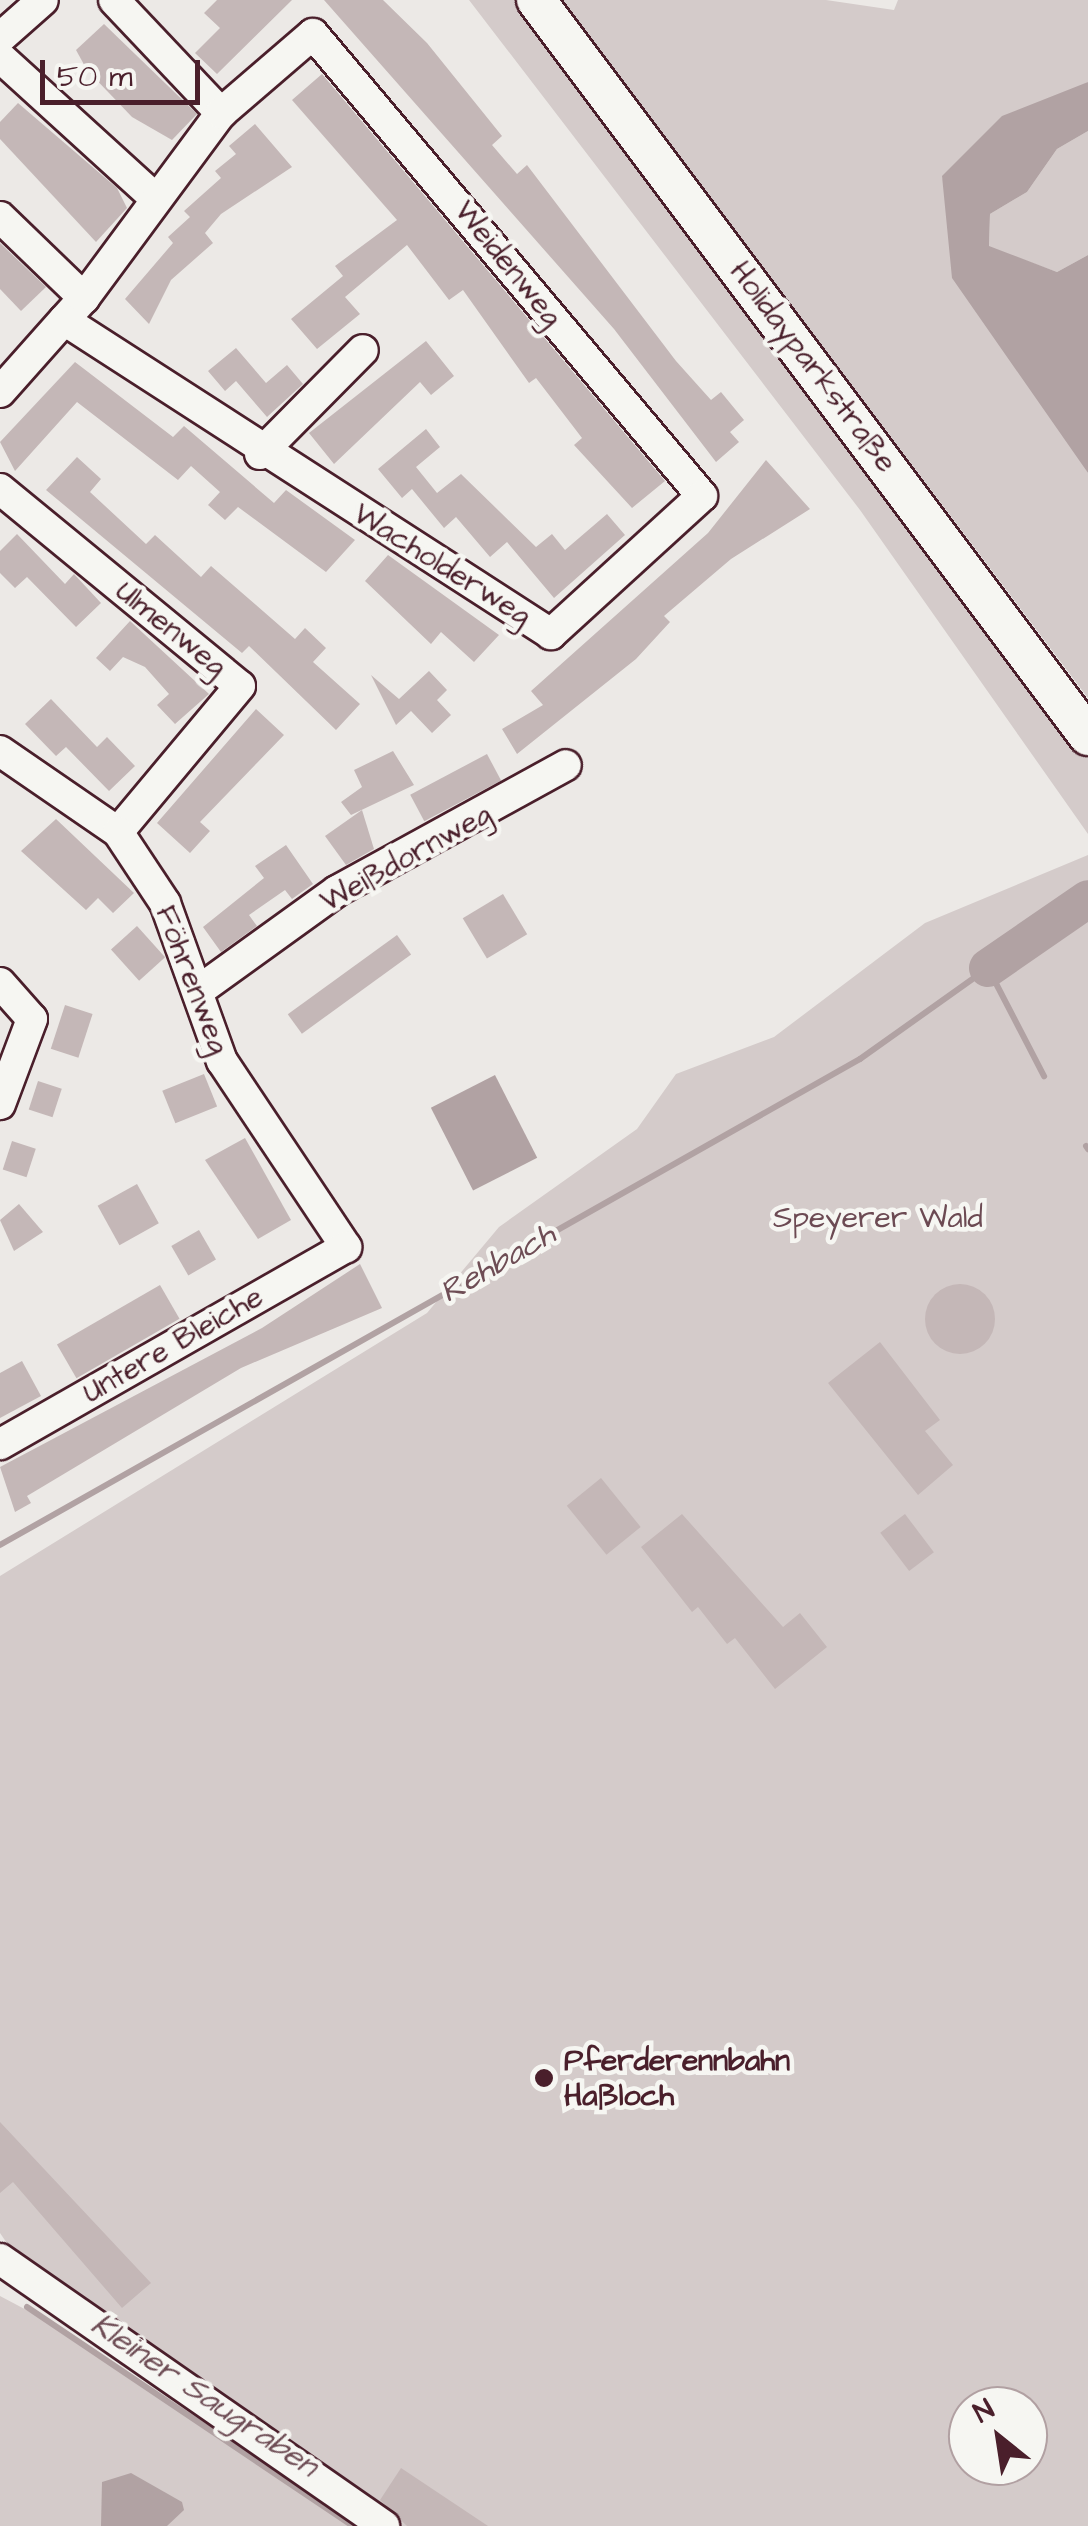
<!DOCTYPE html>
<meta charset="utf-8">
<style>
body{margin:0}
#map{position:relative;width:1088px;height:2526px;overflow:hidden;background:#ece9e6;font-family:"Architects Daughter",sans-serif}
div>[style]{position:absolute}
.green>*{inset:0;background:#d4cbca}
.water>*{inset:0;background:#b1a2a3;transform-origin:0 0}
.stream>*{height:6px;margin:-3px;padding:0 3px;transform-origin:3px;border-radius:3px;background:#b1a2a3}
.river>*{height:38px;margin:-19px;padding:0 19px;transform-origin:19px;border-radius:19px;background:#b1a2a3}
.building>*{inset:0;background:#c4b7b7;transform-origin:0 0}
.round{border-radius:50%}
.roads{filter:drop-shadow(2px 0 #4a1f2b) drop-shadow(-2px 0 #4a1f2b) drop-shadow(0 2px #4a1f2b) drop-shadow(0 -2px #4a1f2b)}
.minor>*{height:30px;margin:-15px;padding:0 15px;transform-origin:15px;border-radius:15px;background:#f6f6f2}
.major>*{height:38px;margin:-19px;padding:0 19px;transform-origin:19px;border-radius:19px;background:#f6f6f2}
.dots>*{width:28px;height:28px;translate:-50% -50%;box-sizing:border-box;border:5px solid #f6f6f2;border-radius:50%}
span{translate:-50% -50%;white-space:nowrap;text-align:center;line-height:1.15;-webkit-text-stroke:9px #f6f6f2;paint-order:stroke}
.street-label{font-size:30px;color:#4a1f2b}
.park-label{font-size:30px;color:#6c4a53}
.poi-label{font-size:30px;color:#4a1f2b;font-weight:700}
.left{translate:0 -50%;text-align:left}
.water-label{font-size:32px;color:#6e4d55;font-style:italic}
.north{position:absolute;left:948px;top:2386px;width:100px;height:100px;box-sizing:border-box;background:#f6f6f2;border:2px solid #b1a0a2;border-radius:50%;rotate:330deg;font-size:28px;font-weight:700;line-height:40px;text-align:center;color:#4a1f2b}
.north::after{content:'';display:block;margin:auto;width:35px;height:45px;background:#4a1f2b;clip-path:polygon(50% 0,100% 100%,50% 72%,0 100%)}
.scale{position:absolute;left:40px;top:60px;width:160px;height:45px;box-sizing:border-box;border:5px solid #4a1f2b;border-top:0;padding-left:12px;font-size:30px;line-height:35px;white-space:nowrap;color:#4a1f2b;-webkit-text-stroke:8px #f6f6f2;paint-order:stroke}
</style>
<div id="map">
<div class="green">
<div style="clip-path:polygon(469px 0,518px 0,1088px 758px,1088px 834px,860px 510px)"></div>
<div style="clip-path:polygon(561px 0,826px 0,894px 10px,898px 0,1088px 0,1088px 82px,942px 177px,1039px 391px,1088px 473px,1088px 698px)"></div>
<div style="clip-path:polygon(1088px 131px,1088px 255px,1057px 272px,989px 247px,990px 214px,1027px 192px,1057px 149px)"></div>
<div style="clip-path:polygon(evenodd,1088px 855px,1088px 2526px,398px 2526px,19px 2261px,0 2233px,0 1576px,427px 1313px,499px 1227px,637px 1129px,676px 1074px,774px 1037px,925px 923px,1088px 855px,968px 2406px,1028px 2406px,1028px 2466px,968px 2466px,968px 2406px)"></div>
<div style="clip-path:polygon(0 2296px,34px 2314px,360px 2526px,0 2526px)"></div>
</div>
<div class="water">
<div style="clip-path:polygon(1088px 82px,1088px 131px,1057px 149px,1027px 192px,990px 214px,989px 246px,1057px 272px,1088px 255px,1088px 473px,952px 278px,942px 176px,1002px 116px)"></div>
<div style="left:495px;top:1075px;width:93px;height:72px;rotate:63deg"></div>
<div style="clip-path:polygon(131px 2473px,182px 2502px,184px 2510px,167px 2526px,101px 2526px,102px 2482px)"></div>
</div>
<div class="stream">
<div style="left:1086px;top:1146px;width:4px;rotate:56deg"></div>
<div style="left:0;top:1545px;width:988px;rotate:-29.47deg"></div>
<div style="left:860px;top:1059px;width:157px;rotate:-35.4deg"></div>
<div style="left:988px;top:968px;width:122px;rotate:62.6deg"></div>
<div style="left:27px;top:2307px;width:393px;rotate:33.9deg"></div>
</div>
<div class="river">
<div style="left:988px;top:968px;width:121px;rotate:-34.6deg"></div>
</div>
<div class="building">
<div style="clip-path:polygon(217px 0,292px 0,217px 74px,195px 53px,220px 28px,204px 13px)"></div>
<div style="clip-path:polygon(324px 0,383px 0,427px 43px,502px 136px,492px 145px,517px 174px,527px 165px,676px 361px,711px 400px,721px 392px,744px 420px,730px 432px,739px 442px,716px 462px,614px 329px)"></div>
<div style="clip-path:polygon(104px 24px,197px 114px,172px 140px,132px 117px,87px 70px,76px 50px)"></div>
<div style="clip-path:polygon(322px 74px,665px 481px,632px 508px,574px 445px,582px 438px,536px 378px,529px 383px,463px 290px,449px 300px,407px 245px,345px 297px,360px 314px,317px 349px,291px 319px,343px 276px,335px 266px,397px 220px,292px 100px)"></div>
<div style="clip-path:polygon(18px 103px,117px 188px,127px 208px,96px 242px,0 139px,0 122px)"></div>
<div style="clip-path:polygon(255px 124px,292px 167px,221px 214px,205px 233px,213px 243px,171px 280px,149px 324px,125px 299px,173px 243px,168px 237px,190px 217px,184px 211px,221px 178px,215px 171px,236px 154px,229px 146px)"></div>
<div style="clip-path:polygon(0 243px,46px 287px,21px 311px,0 289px)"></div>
<div style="clip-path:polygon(426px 341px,454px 376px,431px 395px,420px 382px,334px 464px,309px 433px)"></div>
<div style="clip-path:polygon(236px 348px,266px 383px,287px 365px,303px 384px,267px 417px,236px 381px,225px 391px,208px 371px)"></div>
<div style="clip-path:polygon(75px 362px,173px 437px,184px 426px,274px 503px,286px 490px,355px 540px,326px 572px,238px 507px,225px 520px,208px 505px,220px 492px,191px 466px,178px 480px,77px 402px,15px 471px,0 442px)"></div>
<div style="clip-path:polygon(426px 429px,440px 447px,416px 467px,437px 493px,461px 474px,536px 547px,552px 534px,565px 550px,607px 514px,625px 535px,554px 598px,507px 542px,490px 557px,456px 517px,444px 528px,412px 489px,402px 498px,378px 469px)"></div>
<div style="clip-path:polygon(77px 457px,101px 479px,90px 492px,146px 544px,155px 535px,201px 577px,211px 566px,295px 639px,305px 628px,326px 648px,313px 662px,360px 704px,336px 730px,249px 646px,242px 653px,46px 490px)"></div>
<div style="clip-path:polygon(766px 460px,810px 509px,731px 559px,664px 616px,670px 622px,636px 659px,517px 754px,502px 729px,543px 705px,531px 691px,708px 533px)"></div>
<div style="clip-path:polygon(17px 534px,65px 584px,74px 574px,101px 603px,76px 627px,27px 577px,15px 588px,0 573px,0 551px)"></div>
<div style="clip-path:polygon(388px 555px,499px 635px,474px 662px,441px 632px,431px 644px,365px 581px)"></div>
<div style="clip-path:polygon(130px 621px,209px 694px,175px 724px,157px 705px,169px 694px,145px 667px,123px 657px,110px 671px,96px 658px)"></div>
<div style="clip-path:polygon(429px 671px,447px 690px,437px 700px,451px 715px,432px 733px,411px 711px,396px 725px,371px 675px,399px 699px)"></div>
<div style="clip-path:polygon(51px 699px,97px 747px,107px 737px,135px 766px,109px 791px,66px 747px,56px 756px,25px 724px)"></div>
<div style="clip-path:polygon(256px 709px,284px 735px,200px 822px,210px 831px,190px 853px,157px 823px)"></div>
<div style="clip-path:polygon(393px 751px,414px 785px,351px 815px,341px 802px,362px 787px,354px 770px)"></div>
<div style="left:487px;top:754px;width:30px;height:87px;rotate:62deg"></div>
<div style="clip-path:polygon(362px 810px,374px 849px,346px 865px,325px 836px)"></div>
<div style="clip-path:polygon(56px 819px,134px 893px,113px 913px,98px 898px,86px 910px,21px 851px)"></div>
<div style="clip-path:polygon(286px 845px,313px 884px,292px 899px,285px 890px,249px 915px,257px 926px,221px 952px,203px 927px,264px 878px,255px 866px)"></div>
<div style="left:503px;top:894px;width:47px;height:47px;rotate:59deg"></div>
<div style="left:137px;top:926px;width:42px;height:35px;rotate:48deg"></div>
<div style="left:397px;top:935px;width:24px;height:135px;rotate:54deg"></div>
<div style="left:65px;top:1005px;width:29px;height:46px;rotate:18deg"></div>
<div style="left:204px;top:1074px;width:35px;height:45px;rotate:68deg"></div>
<div style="left:38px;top:1081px;width:25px;height:30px;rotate:18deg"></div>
<div style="clip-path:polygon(245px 1138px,291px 1220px,258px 1239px,205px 1160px)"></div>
<div style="left:12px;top:1141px;width:25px;height:30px;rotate:18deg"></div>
<div style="left:137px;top:1184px;width:45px;height:45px;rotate:61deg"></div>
<div style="clip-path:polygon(19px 1204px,43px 1232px,14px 1251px,0 1220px)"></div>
<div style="left:199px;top:1230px;width:34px;height:32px;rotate:60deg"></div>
<div style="clip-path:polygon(360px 1264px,382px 1308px,241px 1368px,27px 1496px,31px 1503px,15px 1512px,0 1467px,262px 1328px)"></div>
<div class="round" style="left:925px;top:1284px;width:70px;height:70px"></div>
<div style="left:160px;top:1285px;width:39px;height:119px;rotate:60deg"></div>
<div style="clip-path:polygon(880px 1342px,940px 1420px,925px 1431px,953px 1465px,918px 1495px,828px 1383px)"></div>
<div style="clip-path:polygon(22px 1361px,41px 1396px,0 1418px,0 1373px)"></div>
<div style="left:601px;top:1478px;width:63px;height:44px;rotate:51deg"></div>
<div style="clip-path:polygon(682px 1514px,783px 1627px,800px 1613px,827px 1647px,775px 1689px,735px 1638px,727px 1644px,698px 1607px,692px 1612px,641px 1547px)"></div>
<div style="left:905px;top:1514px;width:48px;height:31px;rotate:53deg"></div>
<div style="clip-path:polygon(0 2122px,151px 2283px,122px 2308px,13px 2182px,0 2193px)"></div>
<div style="clip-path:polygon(401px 2468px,488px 2526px,407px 2526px,380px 2500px)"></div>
</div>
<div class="roads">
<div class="minor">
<div style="left:114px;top:0;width:156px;rotate:46.6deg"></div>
<div style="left:0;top:38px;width:57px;rotate:-41.5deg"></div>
<div style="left:0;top:57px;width:208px;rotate:42.3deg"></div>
<div style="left:0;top:217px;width:117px;rotate:44deg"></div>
<div style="left:0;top:392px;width:96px;rotate:-48.4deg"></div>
<div style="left:64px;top:320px;width:30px;rotate:-48deg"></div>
<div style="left:84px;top:298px;width:230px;rotate:-53.5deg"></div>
<div style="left:221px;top:113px;width:121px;rotate:-40.7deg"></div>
<div style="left:313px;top:34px;width:604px;rotate:49.9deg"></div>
<div style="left:702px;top:496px;width:205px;rotate:137.6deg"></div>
<div style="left:551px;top:634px;width:579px;rotate:-147.19deg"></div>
<div style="left:260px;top:454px;width:146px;rotate:-45.3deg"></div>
<div style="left:0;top:489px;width:310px;rotate:39.4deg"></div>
<div style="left:240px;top:686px;width:190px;rotate:129.9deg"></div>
<div style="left:0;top:751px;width:143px;rotate:34.5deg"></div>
<div style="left:118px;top:832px;width:85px;rotate:56.5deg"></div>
<div style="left:165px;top:903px;width:168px;rotate:70.2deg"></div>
<div style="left:222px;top:1061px;width:224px;rotate:56.3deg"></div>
<div style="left:346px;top:1247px;width:398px;rotate:150.3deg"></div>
<div style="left:0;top:983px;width:48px;rotate:48.4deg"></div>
<div style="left:32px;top:1019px;width:91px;rotate:110.6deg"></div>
<div style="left:201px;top:989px;width:168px;rotate:-35.8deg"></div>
<div style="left:337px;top:891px;width:261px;rotate:-28.8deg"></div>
<div style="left:0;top:2259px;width:468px;rotate:34.8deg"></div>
</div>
<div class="major">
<div style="left:536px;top:0;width:920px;rotate:53.13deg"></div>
</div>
</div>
<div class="dots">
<div style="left:544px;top:2078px;background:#4a1f2b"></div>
</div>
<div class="street-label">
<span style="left:508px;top:264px;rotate:51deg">Weidenweg</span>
<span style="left:813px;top:367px;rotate:53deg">Holidayparkstraße</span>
<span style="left:442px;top:565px;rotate:32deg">Wacholderweg</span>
<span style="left:171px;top:629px;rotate:39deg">Ulmenweg</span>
<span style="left:406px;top:858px;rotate:-29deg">Weißdornweg</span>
<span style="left:192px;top:980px;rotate:69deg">Föhrenweg</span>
<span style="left:173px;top:1345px;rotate:-30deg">Untere Bleiche</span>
</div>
<div class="park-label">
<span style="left:878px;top:1218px">Speyerer Wald</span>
</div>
<div class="poi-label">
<span class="left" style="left:564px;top:2078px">Pferderennbahn<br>Haßloch</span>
</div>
<div class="water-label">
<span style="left:498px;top:1264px;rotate:-30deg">Rehbach</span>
<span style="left:204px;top:2396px;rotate:34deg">Kleiner Saugraben</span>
</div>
<div class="north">N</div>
<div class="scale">50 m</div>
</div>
